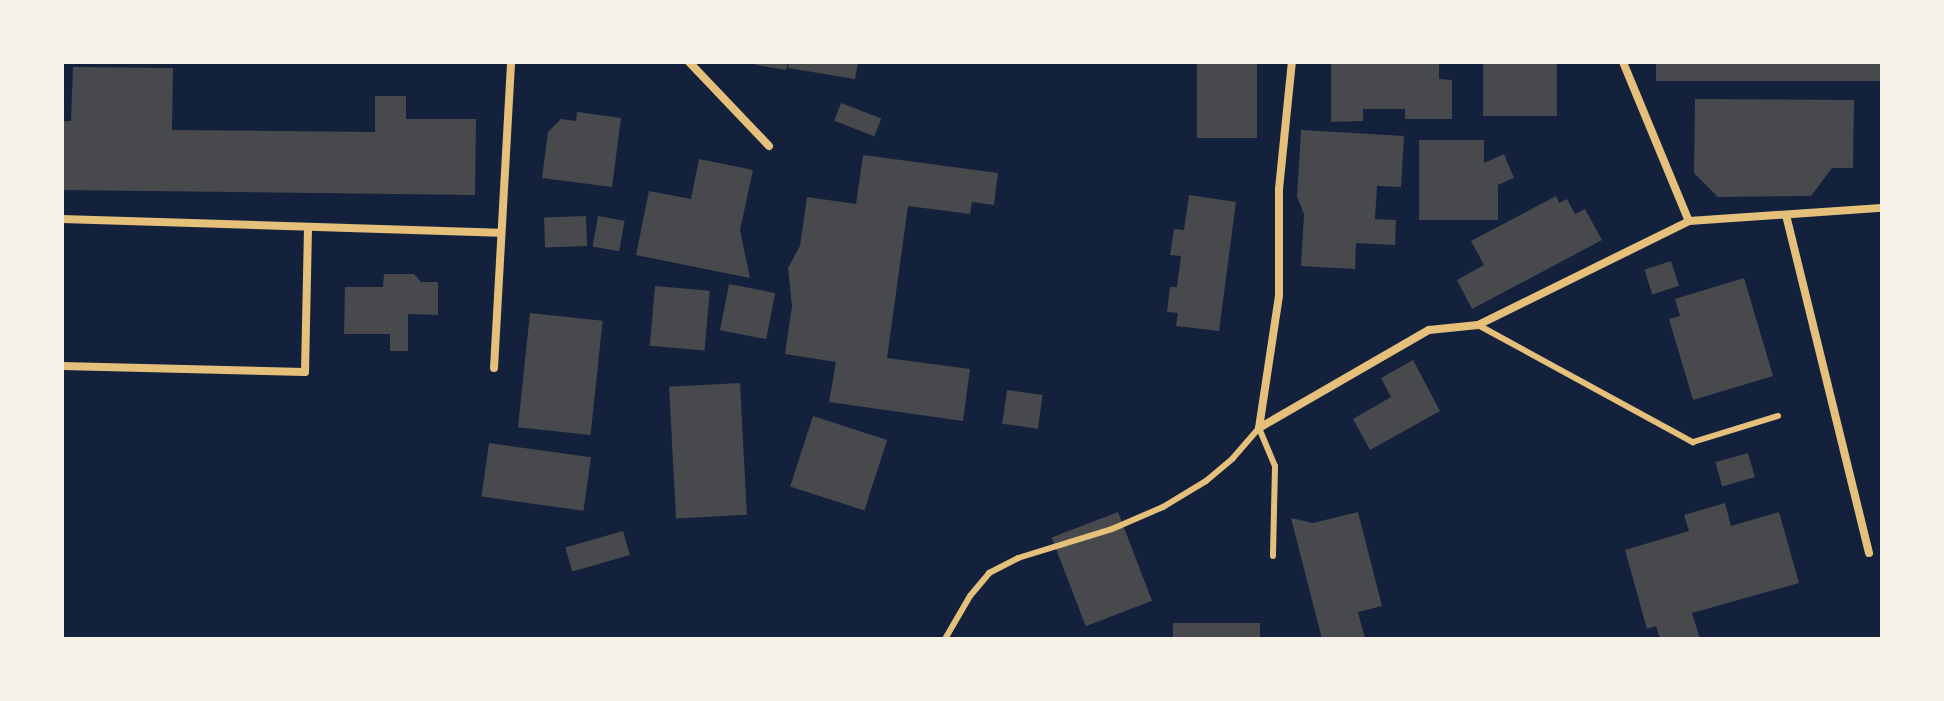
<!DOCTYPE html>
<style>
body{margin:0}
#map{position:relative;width:1944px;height:701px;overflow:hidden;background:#14213d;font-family:"Noto Sans",sans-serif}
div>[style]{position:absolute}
.building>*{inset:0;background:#48494c;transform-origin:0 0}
.service>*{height:6px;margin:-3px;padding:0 3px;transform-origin:3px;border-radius:3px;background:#e5c07b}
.minor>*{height:8px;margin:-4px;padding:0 4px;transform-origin:4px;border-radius:4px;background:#e5c07b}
span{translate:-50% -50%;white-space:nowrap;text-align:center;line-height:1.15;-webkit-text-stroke:6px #f6f1e7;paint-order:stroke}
.frame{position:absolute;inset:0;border:64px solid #f6f1e7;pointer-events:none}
</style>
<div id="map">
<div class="building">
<div style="clip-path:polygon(757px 62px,788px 62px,786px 70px,756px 65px)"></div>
<div style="clip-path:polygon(789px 62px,858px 62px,855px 79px,788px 68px)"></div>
<div style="left:1197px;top:62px;width:60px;height:76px"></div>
<div style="clip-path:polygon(1331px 62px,1439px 62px,1439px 79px,1452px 80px,1452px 119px,1405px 119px,1405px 109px,1363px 109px,1363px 121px,1331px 122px)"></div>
<div style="left:1483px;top:62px;width:74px;height:54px"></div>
<div style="left:1656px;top:62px;width:226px;height:19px"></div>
<div style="clip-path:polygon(73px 67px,173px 68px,172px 130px,375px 132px,375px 96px,406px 96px,406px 119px,476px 119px,475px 195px,62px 190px,62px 121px,71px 121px)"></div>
<div style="clip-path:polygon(1695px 99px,1854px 100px,1853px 168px,1832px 168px,1811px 196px,1718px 197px,1694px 173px)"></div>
<div style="left:841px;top:103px;width:43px;height:19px;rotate:21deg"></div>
<div style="clip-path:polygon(577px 112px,621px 118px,612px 187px,542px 178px,548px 132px,561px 119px,576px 121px)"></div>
<div style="clip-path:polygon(1301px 130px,1404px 136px,1401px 187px,1377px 186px,1375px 219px,1396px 220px,1395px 245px,1356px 243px,1355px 269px,1301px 266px,1304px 214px,1297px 197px)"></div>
<div style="clip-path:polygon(1419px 140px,1484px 140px,1484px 163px,1504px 154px,1514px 178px,1498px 185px,1498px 220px,1419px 220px)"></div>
<div style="clip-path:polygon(863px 155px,998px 173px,994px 205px,972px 202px,970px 214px,908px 206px,887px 358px,970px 369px,963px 421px,829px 402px,836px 362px,785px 354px,792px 306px,788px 268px,800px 246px,807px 197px,856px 204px)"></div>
<div style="clip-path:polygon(699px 159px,753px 170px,740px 230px,750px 278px,636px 255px,649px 191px,691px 199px)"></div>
<div style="clip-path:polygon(1189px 195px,1236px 202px,1219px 331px,1176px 326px,1178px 313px,1167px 312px,1170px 287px,1177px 287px,1181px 256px,1170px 255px,1174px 229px,1184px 230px)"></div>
<div style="clip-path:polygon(1556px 196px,1559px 203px,1567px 199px,1575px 214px,1585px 209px,1602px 240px,1472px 309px,1457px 280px,1484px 265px,1471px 241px)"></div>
<div style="left:586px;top:216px;width:30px;height:42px;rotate:88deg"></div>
<div style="left:598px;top:216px;width:27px;height:31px;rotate:10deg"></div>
<div style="left:1671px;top:261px;width:26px;height:28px;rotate:72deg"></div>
<div style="clip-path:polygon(384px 274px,414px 274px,421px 282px,438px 282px,438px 315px,408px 314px,408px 351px,390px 351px,390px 334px,344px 334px,345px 287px,383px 287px)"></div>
<div style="clip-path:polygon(1744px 278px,1773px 376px,1693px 400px,1669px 319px,1680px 316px,1675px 299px)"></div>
<div style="left:729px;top:284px;width:47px;height:47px;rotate:11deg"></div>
<div style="left:655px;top:286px;width:55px;height:60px;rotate:5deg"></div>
<div style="left:530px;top:313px;width:73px;height:115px;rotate:6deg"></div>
<div style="clip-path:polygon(1413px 360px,1440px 411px,1370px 450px,1353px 419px,1391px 397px,1381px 378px)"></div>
<div style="left:740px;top:383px;width:132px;height:71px;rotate:87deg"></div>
<div style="left:1007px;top:390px;width:36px;height:34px;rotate:8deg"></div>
<div style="left:813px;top:416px;width:78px;height:74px;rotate:18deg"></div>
<div style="left:489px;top:443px;width:103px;height:54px;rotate:8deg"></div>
<div style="left:1748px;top:453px;width:25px;height:34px;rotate:74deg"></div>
<div style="clip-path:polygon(1725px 503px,1731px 526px,1779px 512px,1799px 583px,1692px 613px,1700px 639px,1660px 639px,1656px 626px,1647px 629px,1625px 550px,1689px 531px,1684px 515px)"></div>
<div style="left:1118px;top:512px;width:95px;height:71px;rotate:69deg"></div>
<div style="clip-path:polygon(1358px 512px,1382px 606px,1358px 612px,1365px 638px,1322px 639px,1291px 518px,1313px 523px)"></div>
<div style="left:623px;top:531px;width:25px;height:60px;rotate:74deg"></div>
<div style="left:1260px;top:623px;width:16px;height:87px;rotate:90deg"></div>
</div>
<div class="service">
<div style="left:1478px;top:325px;width:245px;rotate:28.6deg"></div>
<div style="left:1693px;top:442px;width:89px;rotate:-17deg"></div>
<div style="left:945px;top:639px;width:50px;rotate:-59.8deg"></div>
<div style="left:970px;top:596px;width:30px;rotate:-50deg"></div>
<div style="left:989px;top:573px;width:33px;rotate:-27deg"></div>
<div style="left:1018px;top:558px;width:98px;rotate:-17.1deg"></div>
<div style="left:1112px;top:529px;width:56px;rotate:-23.3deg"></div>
<div style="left:1163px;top:507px;width:50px;rotate:-31.2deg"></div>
<div style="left:1206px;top:481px;width:35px;rotate:-40deg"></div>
<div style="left:1233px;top:458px;width:40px;rotate:-49deg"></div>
<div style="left:1259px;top:428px;width:41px;rotate:67.2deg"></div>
<div style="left:1275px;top:466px;width:90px;rotate:91.3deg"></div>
</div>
<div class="minor">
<div style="left:689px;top:62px;width:116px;rotate:46.4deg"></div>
<div style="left:1623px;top:62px;width:172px;rotate:67.5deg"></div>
<div style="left:1786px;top:215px;width:348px;rotate:76.2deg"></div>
<div style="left:62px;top:219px;width:437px;rotate:1.8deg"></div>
<div style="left:62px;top:366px;width:243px;rotate:1.4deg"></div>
<div style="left:305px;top:372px;width:145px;rotate:-88.8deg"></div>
<div style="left:494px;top:368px;width:306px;rotate:-86.8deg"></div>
<div style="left:1259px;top:428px;width:196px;rotate:-30deg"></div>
<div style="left:1429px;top:330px;width:49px;rotate:-5.8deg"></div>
<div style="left:1478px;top:325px;width:235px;rotate:-26.2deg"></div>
<div style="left:1689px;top:221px;width:193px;rotate:-3.9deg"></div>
<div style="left:1259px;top:428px;width:134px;rotate:-81.4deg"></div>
<div style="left:1279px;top:295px;width:106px;rotate:-90deg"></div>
<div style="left:1279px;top:189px;width:128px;rotate:-84.2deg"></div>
</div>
<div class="frame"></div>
</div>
